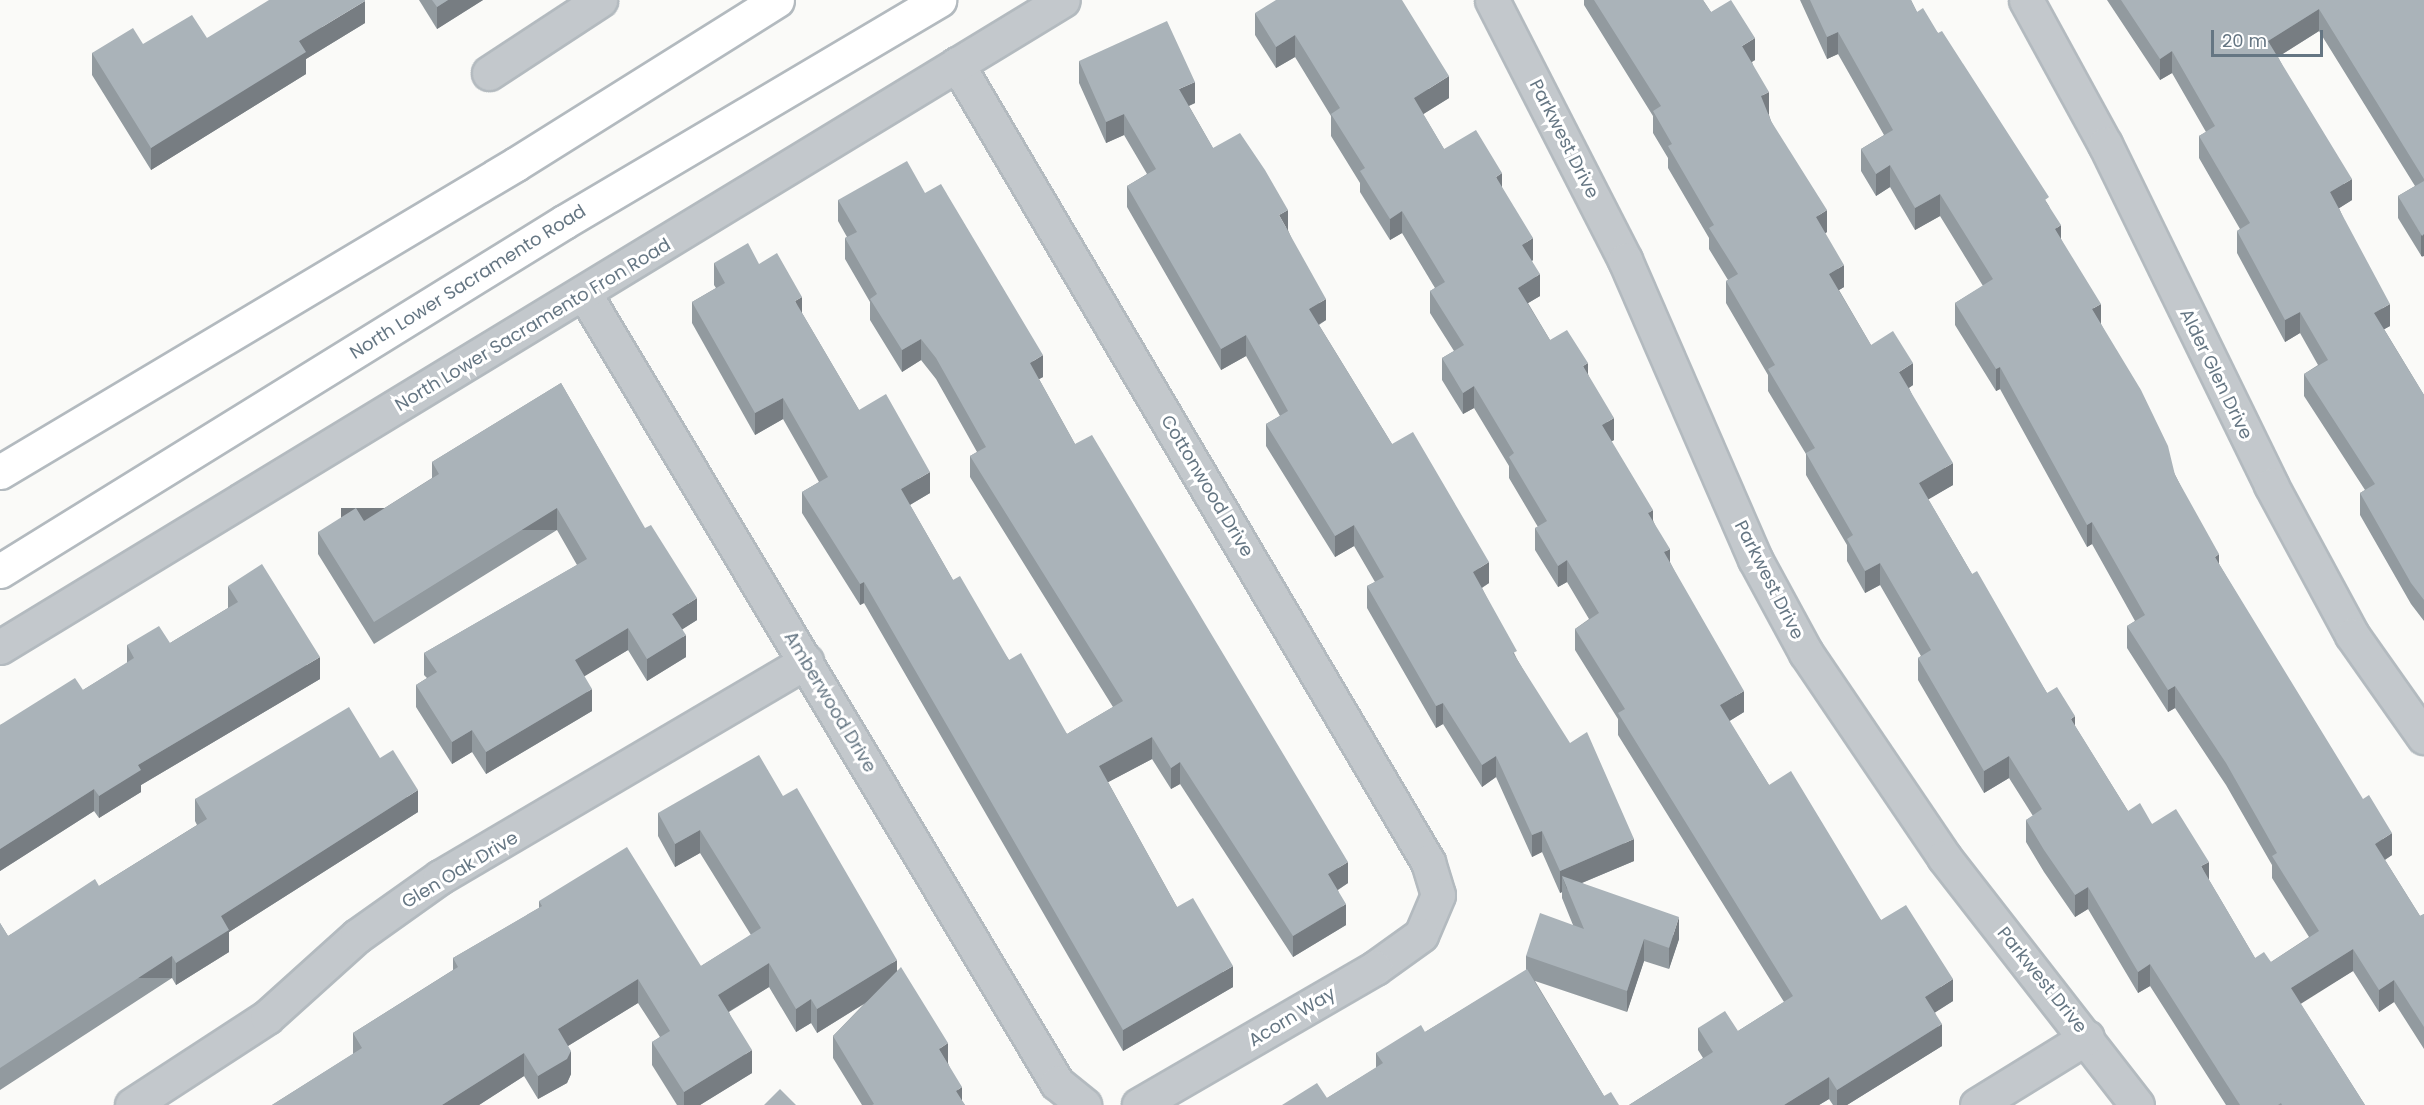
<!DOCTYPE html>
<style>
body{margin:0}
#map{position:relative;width:2424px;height:1105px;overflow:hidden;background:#fafaf8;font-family:Poppins,sans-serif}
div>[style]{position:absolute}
.roads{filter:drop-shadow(2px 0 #b3babf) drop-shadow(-2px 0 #b3babf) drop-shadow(0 2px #b3babf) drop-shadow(0 -2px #b3babf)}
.minor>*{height:33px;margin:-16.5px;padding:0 16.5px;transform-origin:16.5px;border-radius:16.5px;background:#c3c8cc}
.secondary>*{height:33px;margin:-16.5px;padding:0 16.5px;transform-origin:16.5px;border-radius:16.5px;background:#fff}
.wall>*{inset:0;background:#929a9f}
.shaded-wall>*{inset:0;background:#777d82;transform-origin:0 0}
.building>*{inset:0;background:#aab3b9}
span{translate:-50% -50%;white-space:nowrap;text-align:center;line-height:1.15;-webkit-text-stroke:6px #fff;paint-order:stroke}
.street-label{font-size:18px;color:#657683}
.scale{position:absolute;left:2211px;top:30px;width:112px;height:27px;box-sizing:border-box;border:3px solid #657683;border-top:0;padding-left:8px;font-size:18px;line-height:21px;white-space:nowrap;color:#657683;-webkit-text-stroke:4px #fff;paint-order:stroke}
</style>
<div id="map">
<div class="roads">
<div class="minor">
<div style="left:1492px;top:0;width:292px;rotate:62.9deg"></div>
<div style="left:1625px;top:260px;width:326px;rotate:66.5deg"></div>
<div style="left:1755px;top:559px;width:107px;rotate:61.5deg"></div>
<div style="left:1806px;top:653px;width:246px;rotate:55.9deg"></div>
<div style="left:1944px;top:857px;width:314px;rotate:52.1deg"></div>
<div style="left:2026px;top:0;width:164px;rotate:61.3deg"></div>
<div style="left:2105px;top:144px;width:379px;rotate:64deg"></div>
<div style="left:2271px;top:485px;width:170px;rotate:61.6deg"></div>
<div style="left:2352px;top:635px;width:125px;rotate:54.8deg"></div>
<div style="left:957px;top:64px;width:927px;rotate:59.45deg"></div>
<div style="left:1428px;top:862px;width:34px;rotate:73deg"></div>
<div style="left:1438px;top:895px;width:43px;rotate:113deg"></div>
<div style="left:1421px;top:935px;width:57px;rotate:144.3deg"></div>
<div style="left:1375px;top:968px;width:273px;rotate:149.9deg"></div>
<div style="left:489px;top:73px;width:133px;rotate:-33.3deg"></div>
<div style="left:584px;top:293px;width:921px;rotate:59.09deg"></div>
<div style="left:1057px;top:1083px;width:35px;rotate:39deg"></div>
<div style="left:0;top:647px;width:1244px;rotate:-31.33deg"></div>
<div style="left:132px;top:1105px;width:161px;rotate:-33.1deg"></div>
<div style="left:267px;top:1017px;width:121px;rotate:-42deg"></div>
<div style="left:357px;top:936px;width:102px;rotate:-35.4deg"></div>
<div style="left:440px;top:877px;width:425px;rotate:-30.5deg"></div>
<div style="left:1977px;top:1105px;width:129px;rotate:-31.7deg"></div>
</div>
<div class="secondary">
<div style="left:0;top:472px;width:601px;rotate:-30.83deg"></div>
<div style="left:516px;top:164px;width:308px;rotate:-32.1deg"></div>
<div style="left:0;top:571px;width:663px;rotate:-31.75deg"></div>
<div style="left:564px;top:222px;width:436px;rotate:-30.6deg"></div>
</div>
</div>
<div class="wall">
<div style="clip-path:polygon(419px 0,483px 0,437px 29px)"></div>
<div style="clip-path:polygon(1584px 0,1703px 0,1711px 12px,1755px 60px,1752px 62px,1771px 121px,1827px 232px,1825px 233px,1844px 287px,1839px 290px,1871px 345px,1913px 385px,1909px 388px,1953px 485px,1928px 499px,1972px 574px,2047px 693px,2075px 726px,2128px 811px,2152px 824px,2209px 880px,2255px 958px,2271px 962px,2309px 937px,2272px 878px,2272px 865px,2226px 785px,2175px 708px,2168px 712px,2127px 648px,2127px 626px,2135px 621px,2092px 544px,2087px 547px,2000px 389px,1996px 391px,1955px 325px,1955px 303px,1983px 286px,1940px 216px,1915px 230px,1890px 187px,1876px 196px,1861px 171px,1861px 149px,1884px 135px,1838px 54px,1827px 59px,1800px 0,1911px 0,1917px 12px,1938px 33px,2049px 206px,2061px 239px,2101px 324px,2219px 564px,2392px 855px,2385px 860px,2420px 916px,2424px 914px,2424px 1049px,2394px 1002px,2379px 1012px,2353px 971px,2300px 1003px,2365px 1105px,2226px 1105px,2150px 986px,2138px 993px,2088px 909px,2075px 917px,2044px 872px,2026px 842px,2026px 820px,2033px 816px,2009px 778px,1984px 793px,1918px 680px,1918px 658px,1921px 656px,1880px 585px,1865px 593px,1847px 561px,1847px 545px,1806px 475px,1806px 454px,1768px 391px,1768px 375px,1726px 303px,1726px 281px,1728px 280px,1709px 249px,1709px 238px,1668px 168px,1668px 158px,1653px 133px,1653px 116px,1584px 5px)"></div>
<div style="clip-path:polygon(2107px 0,2424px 0,2424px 256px,2422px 257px,2398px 218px,2398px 196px,2415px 186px,2319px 31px,2278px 57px,2352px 200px,2339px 208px,2390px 326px,2384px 329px,2424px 395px,2424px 621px,2411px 604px,2360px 515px,2360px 493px,2365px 490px,2304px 396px,2304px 374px,2318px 365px,2300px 333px,2285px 342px,2237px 253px,2237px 231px,2240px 229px,2199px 158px,2199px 136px,2206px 132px,2172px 73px,2160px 80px)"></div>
<div style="clip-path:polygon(1255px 13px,1449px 98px,1423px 114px,1444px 149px,1502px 188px,1533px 260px,1532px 261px,1540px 296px,1528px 303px,1550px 340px,1588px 374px,1614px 440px,1611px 441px,1653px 520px,1670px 562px,1744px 712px,1729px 721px,1769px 785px,1881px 920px,1953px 1001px,1935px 1012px,1942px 1046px,1847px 1105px,1833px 1105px,1829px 1099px,1819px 1105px,1629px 1105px,1703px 1058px,1698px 1050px,1698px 1028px,1738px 1031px,1784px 1002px,1618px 735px,1618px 719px,1575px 650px,1575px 629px,1589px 619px,1567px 582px,1558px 587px,1535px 550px,1535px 528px,1538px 527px,1509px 478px,1509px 466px,1474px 408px,1463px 414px,1442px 380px,1442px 358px,1454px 351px,1430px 313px,1430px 291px,1435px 288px,1402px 233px,1390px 240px,1360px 192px,1360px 183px,1331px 136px,1331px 116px,1295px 57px,1276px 68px,1255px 35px)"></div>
<div style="clip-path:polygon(365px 23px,306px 59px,306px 74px,151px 170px,92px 75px,92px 53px,143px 44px)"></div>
<div style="clip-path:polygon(1079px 61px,1195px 103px,1189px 106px,1213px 148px,1288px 230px,1326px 320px,1319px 325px,1392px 444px,1489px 583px,1482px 588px,1517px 659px,1634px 861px,1582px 883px,1679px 939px,1669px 969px,1644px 961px,1627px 1012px,1535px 981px,1604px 1096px,1327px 1098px,1376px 1068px,1376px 1053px,1425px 1032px,1526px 971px,1526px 956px,1573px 925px,1562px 898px,1562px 892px,1560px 893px,1542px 852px,1532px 857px,1496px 777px,1482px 787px,1443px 724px,1436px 728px,1367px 608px,1367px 586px,1375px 582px,1354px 546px,1335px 557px,1266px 446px,1266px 424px,1280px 416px,1246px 356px,1221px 370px,1127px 207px,1127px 186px,1147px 174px,1124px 135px,1106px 143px,1079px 83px)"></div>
<div style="clip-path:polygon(925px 193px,1043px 377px,1039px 379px,1075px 444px,1348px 883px,1338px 890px,1346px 925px,1293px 957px,1180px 784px,1171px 789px,1152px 759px,1108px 782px,1177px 907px,1233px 987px,1123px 1051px,864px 603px,860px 605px,802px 513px,802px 492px,819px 482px,783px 419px,755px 435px,692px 323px,692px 302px,716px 288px,714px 285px,714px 263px,759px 264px,802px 313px,859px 410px,930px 493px,910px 505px,953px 580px,1009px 660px,1067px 734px,1113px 707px,970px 477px,970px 456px,977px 452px,936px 379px,921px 360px,902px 372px,870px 320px,870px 302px,845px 259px,845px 238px,847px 237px,838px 221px,838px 200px)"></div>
<div style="clip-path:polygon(561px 383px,697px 620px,682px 629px,686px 657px,647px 681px,628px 650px,584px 676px,592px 711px,486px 774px,472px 752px,452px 764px,416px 707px,416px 685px,427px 678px,424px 675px,424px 653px,577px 565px,557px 530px,374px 644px,318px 554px,318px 532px,364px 521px,432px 478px,432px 462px)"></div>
<div style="clip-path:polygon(228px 586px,320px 679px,141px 785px,141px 792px,99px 818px,94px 811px,0 871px,0 725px,83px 690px,127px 663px,127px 645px,170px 643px,228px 608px)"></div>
<div style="clip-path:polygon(380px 758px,418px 812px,229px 932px,229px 952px,176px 985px,172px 978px,0 1090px,0 923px,8px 936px,99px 886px,197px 825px,195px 821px,195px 799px)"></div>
<div style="clip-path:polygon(783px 796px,897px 970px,948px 1063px,962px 1101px,965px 1105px,862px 1105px,833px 1058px,833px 1036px,864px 1004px,817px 1033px,811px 1023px,796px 1032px,769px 987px,729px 1012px,752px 1073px,700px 1105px,677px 1105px,652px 1065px,652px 1042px,660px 1037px,638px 1003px,568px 1046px,571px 1074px,567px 1083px,538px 1099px,524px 1076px,479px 1105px,272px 1105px,353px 1054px,353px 1033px,453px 970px,453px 958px,539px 908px,539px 901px,701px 966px,751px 935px,700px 853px,675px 867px,658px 836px,658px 813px)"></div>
</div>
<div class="shaded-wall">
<div style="clip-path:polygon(448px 0,483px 0,437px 29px,437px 7px)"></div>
<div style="clip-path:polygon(365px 1px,365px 23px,306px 59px,306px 74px,151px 170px,151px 148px,299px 41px)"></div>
<div style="clip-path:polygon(2319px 9px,2319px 31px,2268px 63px,2268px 41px)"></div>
<div style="clip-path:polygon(1838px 32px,1838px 54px,1827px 59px,1827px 37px)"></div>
<div style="clip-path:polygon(1295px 35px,1295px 57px,1276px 68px,1276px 47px)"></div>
<div style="clip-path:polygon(1755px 38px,1755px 60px,1742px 67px,1742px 46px)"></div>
<div style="clip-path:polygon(2172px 51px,2172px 73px,2160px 80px,2160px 59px)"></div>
<div style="clip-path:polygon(1449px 76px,1449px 98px,1414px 120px,1414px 98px)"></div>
<div style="clip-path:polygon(1195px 82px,1195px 103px,1179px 110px,1179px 89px)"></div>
<div style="clip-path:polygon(1769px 92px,1769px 114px,1761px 118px,1761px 96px)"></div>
<div style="clip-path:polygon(1124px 114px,1124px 135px,1106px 143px,1106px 122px)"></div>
<div style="clip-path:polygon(1890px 165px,1890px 187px,1876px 196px,1876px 174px)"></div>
<div style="clip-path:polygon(1502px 173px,1502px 195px,1496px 177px)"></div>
<div style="clip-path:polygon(2352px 179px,2352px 200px,2330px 214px,2330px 192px)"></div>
<div style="clip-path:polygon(1940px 194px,1940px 216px,1915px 230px,1915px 208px)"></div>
<div style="clip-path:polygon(1288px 210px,1288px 231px,1279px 215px)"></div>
<div style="clip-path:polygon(1827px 210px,1827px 232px,1816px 239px,1816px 217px)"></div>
<div style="clip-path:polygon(1402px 211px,1402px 233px,1390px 240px,1390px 219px)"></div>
<div style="clip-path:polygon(2061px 225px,2061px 247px,2055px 229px)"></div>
<div style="left:2424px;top:234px;width:22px;height:3px;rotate:90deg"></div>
<div style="clip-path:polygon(1533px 238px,1533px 260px,1522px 267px,1522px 245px)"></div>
<div style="clip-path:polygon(1844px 265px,1844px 287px,1829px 296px,1829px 274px)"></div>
<div style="clip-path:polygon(1540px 274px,1540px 296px,1518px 309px,1518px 288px)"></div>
<div style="clip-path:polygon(802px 297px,802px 318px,795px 301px)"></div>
<div style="clip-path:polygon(1326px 299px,1326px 320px,1309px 330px,1309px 309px)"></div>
<div style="clip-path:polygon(2101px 304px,2101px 326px,2092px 309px)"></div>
<div style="clip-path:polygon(2390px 304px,2390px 326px,2374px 335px,2374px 313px)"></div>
<div style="clip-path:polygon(2300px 312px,2300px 333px,2285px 342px,2285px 320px)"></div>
<div style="clip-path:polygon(1246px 335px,1246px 356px,1221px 370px,1221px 349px)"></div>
<div style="clip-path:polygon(921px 339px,921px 360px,902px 372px,902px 350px)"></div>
<div style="clip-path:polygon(1043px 355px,1043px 377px,1030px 384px,1030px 363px)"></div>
<div style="clip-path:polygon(1588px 363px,1588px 385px,1583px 366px)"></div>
<div style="clip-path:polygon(1913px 363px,1913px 385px,1899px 394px,1899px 372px)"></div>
<div style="clip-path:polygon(2000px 367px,2000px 389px,1996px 391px,1996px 369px)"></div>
<div style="clip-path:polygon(1474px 386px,1474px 408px,1463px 414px,1463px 393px)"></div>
<div style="clip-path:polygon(783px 398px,783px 419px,755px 435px,755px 413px)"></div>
<div style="clip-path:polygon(1614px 418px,1614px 440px,1602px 447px,1602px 425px)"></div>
<div style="clip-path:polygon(1953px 463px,1953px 485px,1919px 505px,1919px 483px)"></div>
<div style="clip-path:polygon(930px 472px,930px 493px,901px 510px,901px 489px)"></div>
<div style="left:557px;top:508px;width:22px;height:216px;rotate:90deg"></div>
<div style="clip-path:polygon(1653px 510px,1653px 532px,1648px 513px)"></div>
<div style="clip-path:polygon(2092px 522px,2092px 544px,2087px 547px,2087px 525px)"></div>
<div style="clip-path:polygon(1354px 525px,1354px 546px,1335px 557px,1335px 536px)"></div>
<div style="clip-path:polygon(1670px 549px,1670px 571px,1664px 552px)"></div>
<div style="clip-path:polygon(2219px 554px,2219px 576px,2215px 557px)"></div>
<div style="clip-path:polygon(1567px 560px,1567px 582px,1558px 587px,1558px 566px)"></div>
<div style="clip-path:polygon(1489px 562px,1489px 583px,1473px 593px,1473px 572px)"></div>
<div style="clip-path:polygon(1880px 563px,1880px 585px,1865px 593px,1865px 571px)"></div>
<div style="clip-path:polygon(864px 582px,864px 603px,860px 605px,860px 584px)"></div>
<div style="clip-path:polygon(697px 598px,697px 620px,672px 636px,672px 614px)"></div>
<div style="clip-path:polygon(628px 628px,628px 650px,575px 682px,575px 660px)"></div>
<div style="clip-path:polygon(686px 635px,686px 657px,647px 681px,647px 659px)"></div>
<div style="clip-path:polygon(320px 657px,320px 679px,141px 785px,141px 792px,99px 818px,99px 796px,138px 765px)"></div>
<div style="clip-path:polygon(2175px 686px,2175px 708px,2168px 712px,2168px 690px)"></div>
<div style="clip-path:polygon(592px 689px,592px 711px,486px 774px,486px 752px)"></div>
<div style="clip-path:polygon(1744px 691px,1744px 712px,1720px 727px,1720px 705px)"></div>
<div style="clip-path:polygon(1443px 703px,1443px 724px,1436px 728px,1436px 706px)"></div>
<div style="clip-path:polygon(2075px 716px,2075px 738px,2071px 719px)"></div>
<div style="clip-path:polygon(472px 730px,472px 752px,452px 764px,452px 742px)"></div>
<div style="clip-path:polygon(1152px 737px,1152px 759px,1099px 787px,1099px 766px)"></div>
<div style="clip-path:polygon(1496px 756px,1496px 777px,1482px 787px,1482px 765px)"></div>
<div style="clip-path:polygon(2009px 756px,2009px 778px,1984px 793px,1984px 771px)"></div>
<div style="clip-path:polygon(1180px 762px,1180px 784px,1171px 789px,1171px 768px)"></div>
<div style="clip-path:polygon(94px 789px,94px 811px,0 871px,0 849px)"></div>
<div style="clip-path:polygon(418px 790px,418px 812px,229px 932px,229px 952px,176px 985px,176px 963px,221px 916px)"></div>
<div style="clip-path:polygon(700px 830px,700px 853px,675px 867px,675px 844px)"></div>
<div style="clip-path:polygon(1542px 831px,1542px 852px,1532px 857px,1532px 835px)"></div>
<div style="clip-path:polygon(2392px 833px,2392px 855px,2375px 866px,2375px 844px)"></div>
<div style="clip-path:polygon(1634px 839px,1634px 861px,1567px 889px,1562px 876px,1562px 892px,1560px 893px,1560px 871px)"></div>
<div style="clip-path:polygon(1348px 862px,1348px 883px,1328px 896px,1328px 874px)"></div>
<div style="clip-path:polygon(2209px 862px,2209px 883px,2201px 866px)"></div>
<div style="clip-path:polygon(2088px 887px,2088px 909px,2075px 917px,2075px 895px)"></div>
<div style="clip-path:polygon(1346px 904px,1346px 925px,1293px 957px,1293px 936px)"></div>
<div style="clip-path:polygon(1679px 917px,1679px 939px,1669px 969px,1669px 948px)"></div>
<div style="clip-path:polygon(1644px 939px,1644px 961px,1627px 1012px,1627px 991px)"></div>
<div style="clip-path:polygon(2353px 949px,2353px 971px,2291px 1010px,2291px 988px)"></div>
<div style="left:172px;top:956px;width:22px;height:205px;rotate:90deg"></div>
<div style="clip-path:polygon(897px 960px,897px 983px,817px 1033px,817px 1009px)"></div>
<div style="clip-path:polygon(769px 963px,769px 987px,718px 1018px,718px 995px)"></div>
<div style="clip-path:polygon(2150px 964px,2150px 986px,2138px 993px,2138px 972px)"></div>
<div style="clip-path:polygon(1233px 966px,1233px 987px,1123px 1051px,1123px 1030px)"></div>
<div style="clip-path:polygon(638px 979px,638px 1003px,558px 1052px,558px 1029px)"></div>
<div style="clip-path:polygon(1953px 979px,1953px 1001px,1925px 1019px,1925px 997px)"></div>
<div style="clip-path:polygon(2394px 980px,2394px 1002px,2379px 1012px,2379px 990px)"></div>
<div style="clip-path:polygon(811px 999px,811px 1023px,796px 1032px,796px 1009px)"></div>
<div style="clip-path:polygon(1942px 1024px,1942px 1046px,1847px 1105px,1837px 1105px,1837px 1090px)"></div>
<div style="clip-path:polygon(948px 1043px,948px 1065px,939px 1049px)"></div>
<div style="clip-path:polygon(752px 1050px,752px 1073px,700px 1105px,684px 1105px,684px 1092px)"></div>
<div style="clip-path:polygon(571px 1051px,571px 1074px,567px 1083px,538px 1099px,538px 1076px)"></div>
<div style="clip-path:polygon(524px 1053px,524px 1076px,479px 1105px,442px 1105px)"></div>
<div style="clip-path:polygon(1829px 1077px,1829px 1099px,1819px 1105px,1784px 1105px)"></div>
<div style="clip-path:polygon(962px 1087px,962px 1105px,956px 1091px)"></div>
</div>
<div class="building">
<div style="clip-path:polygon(269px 0,365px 0,365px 1px,299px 41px,306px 52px,151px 148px,92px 53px,133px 28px,143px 44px,192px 15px,207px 38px)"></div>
<div style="clip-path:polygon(432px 0,448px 0,437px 7px)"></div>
<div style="clip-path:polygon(1276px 0,1402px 0,1449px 76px,1414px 98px,1444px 149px,1476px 130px,1502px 173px,1496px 177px,1533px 238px,1522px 245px,1540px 274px,1518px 288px,1550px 340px,1567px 330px,1588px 363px,1583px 366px,1614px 418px,1602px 425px,1653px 510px,1648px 513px,1670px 549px,1664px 552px,1744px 691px,1720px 705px,1769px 785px,1791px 771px,1881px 920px,1906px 905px,1953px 979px,1925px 997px,1942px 1024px,1837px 1090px,1829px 1077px,1784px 1105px,1629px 1105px,1713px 1052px,1698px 1028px,1725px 1011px,1738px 1031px,1793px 996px,1618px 713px,1625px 709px,1575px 629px,1599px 613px,1567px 560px,1558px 566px,1535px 528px,1547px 521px,1509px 457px,1514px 453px,1474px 386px,1463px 393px,1442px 358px,1464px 345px,1430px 291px,1445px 282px,1402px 211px,1390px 219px,1360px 171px,1365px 168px,1331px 114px,1340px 108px,1295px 35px,1276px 47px,1255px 13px)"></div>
<div style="clip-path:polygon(1594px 0,1703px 0,1711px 12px,1731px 0,1755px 38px,1742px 46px,1769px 92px,1761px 96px,1771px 121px,1827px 210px,1816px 217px,1844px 265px,1829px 274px,1871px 345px,1893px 331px,1913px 363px,1899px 372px,1953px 463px,1919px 483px,1972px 574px,1977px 571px,2047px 693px,2057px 687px,2075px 716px,2071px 719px,2128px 811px,2140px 803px,2152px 824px,2176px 809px,2209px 862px,2201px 866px,2255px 958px,2264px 952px,2271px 962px,2319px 931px,2272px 856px,2277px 853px,2226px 763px,2175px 686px,2168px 690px,2127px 626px,2145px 615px,2092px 522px,2087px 525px,2000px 367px,1996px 369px,1955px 303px,1993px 279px,1940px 194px,1915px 208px,1890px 165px,1876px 174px,1861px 149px,1893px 130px,1838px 32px,1827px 37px,1810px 0,1911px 0,1917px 12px,1923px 8px,1938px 33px,1942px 31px,2049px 197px,2045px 200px,2061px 225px,2055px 229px,2101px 304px,2092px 309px,2141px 390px,2168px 446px,2175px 475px,2219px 554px,2215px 557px,2363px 799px,2369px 795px,2392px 833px,2375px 844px,2420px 916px,2424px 914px,2424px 1027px,2394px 980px,2379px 990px,2353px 949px,2291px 988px,2365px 1105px,2282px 1105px,2281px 1103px,2278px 1105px,2240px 1105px,2150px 964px,2138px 972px,2088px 887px,2075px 895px,2044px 850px,2026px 820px,2042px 809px,2009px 756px,1984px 771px,1918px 658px,1931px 650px,1880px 563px,1865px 571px,1847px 539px,1853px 535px,1806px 453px,1815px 448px,1768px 369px,1775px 365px,1726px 281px,1738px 274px,1709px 228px,1714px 225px,1668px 146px,1672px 144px,1653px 111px,1661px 106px)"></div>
<div style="clip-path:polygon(2121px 0,2424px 0,2424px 179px,2319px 9px,2268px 41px,2352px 179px,2330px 192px,2390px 304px,2374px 313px,2424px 395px,2424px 600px,2411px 583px,2360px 493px,2375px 484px,2304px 374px,2328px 360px,2300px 312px,2285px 320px,2237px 231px,2250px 223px,2199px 136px,2215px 126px,2172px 51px,2160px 59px)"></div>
<div style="clip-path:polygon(1167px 21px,1195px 82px,1179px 89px,1213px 148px,1240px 133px,1265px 170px,1288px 210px,1279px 215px,1326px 299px,1309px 309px,1392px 444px,1413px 432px,1489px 562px,1473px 572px,1517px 651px,1513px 653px,1570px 743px,1587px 732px,1634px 839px,1560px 871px,1542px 831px,1532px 835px,1496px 756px,1482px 765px,1443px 703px,1436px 706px,1367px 586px,1384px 577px,1354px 525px,1335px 536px,1266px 424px,1288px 411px,1246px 335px,1221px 349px,1127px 186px,1156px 169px,1124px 114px,1106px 122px,1079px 61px)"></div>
<div style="clip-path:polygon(907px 161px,925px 193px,941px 184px,1043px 355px,1030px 363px,1075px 444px,1092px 435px,1348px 862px,1328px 874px,1346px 904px,1293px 936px,1180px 762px,1171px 768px,1152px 737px,1099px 766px,1177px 907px,1193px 898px,1233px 966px,1123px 1030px,864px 582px,860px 584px,802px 492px,828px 477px,783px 398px,755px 413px,692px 302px,725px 283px,714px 263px,748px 243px,759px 264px,777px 253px,802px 297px,795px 301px,859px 410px,886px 394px,930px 472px,901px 489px,953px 580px,960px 576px,1009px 660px,1021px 653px,1067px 734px,1123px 701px,970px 456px,986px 447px,936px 358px,921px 339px,902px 350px,870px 299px,877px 294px,845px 238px,857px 232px,838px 200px)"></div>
<div style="clip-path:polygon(2424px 181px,2424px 234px,2422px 236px,2398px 196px)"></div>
<div style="clip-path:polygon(561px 383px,645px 528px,651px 525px,697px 598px,672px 614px,686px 635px,647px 659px,628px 628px,575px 660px,592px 689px,486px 752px,472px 730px,452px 742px,416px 685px,437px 672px,424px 653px,587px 559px,557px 508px,374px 622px,318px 532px,356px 508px,364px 521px,439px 474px,432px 462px)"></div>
<div style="clip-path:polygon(262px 564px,320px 657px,138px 765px,141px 770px,99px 796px,94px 789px,0 849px,0 725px,75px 678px,83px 690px,134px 658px,127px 645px,159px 626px,170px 643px,238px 602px,228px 586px)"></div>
<div style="clip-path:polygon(349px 707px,380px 758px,393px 750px,418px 790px,221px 916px,229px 930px,176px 963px,172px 956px,0 1068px,0 923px,8px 936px,95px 879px,99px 886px,207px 819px,195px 799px)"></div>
<div style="clip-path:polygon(759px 755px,783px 796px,797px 788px,897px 960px,817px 1009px,811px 999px,796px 1009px,769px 963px,718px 995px,752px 1050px,684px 1092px,652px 1042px,670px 1031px,638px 979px,558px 1029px,571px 1051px,567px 1059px,538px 1076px,524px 1053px,442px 1105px,272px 1105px,362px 1048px,353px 1033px,458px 967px,453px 958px,542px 906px,539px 901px,627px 847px,701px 966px,761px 928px,700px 830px,675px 844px,658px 813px)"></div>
<div style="clip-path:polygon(1562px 876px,1679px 917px,1669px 948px,1644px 939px,1627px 991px,1526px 956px,1540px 913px,1584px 929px)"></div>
<div style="clip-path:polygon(901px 967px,948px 1043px,939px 1049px,962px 1087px,956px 1091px,965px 1105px,872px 1105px,874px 1104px,833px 1036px)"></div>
<div style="clip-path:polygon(1527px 969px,1604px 1096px,1611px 1092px,1619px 1105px,1282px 1105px,1317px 1083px,1327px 1098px,1383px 1063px,1376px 1053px,1421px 1025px,1425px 1032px)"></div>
<div style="clip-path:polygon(780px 1089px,796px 1105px,764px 1105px)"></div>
</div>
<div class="street-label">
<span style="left:1564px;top:139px;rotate:63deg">Parkwest Drive</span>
<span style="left:468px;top:282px;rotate:-32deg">North Lower Sacramento Road</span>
<span style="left:533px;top:325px;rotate:-31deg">North Lower Sacramento Fron Road</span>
<span style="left:2216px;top:374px;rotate:64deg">Alder Glen Drive</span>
<span style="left:1207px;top:486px;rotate:59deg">Cottonwood Drive</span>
<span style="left:1769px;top:580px;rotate:63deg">Parkwest Drive</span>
<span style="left:830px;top:702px;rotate:59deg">Amberwood Drive</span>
<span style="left:460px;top:870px;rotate:-31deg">Glen Oak Drive</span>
<span style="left:2042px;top:980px;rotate:51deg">Parkwest Drive</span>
<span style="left:1292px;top:1017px;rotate:-31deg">Acorn Way</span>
</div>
<div class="scale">20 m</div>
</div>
